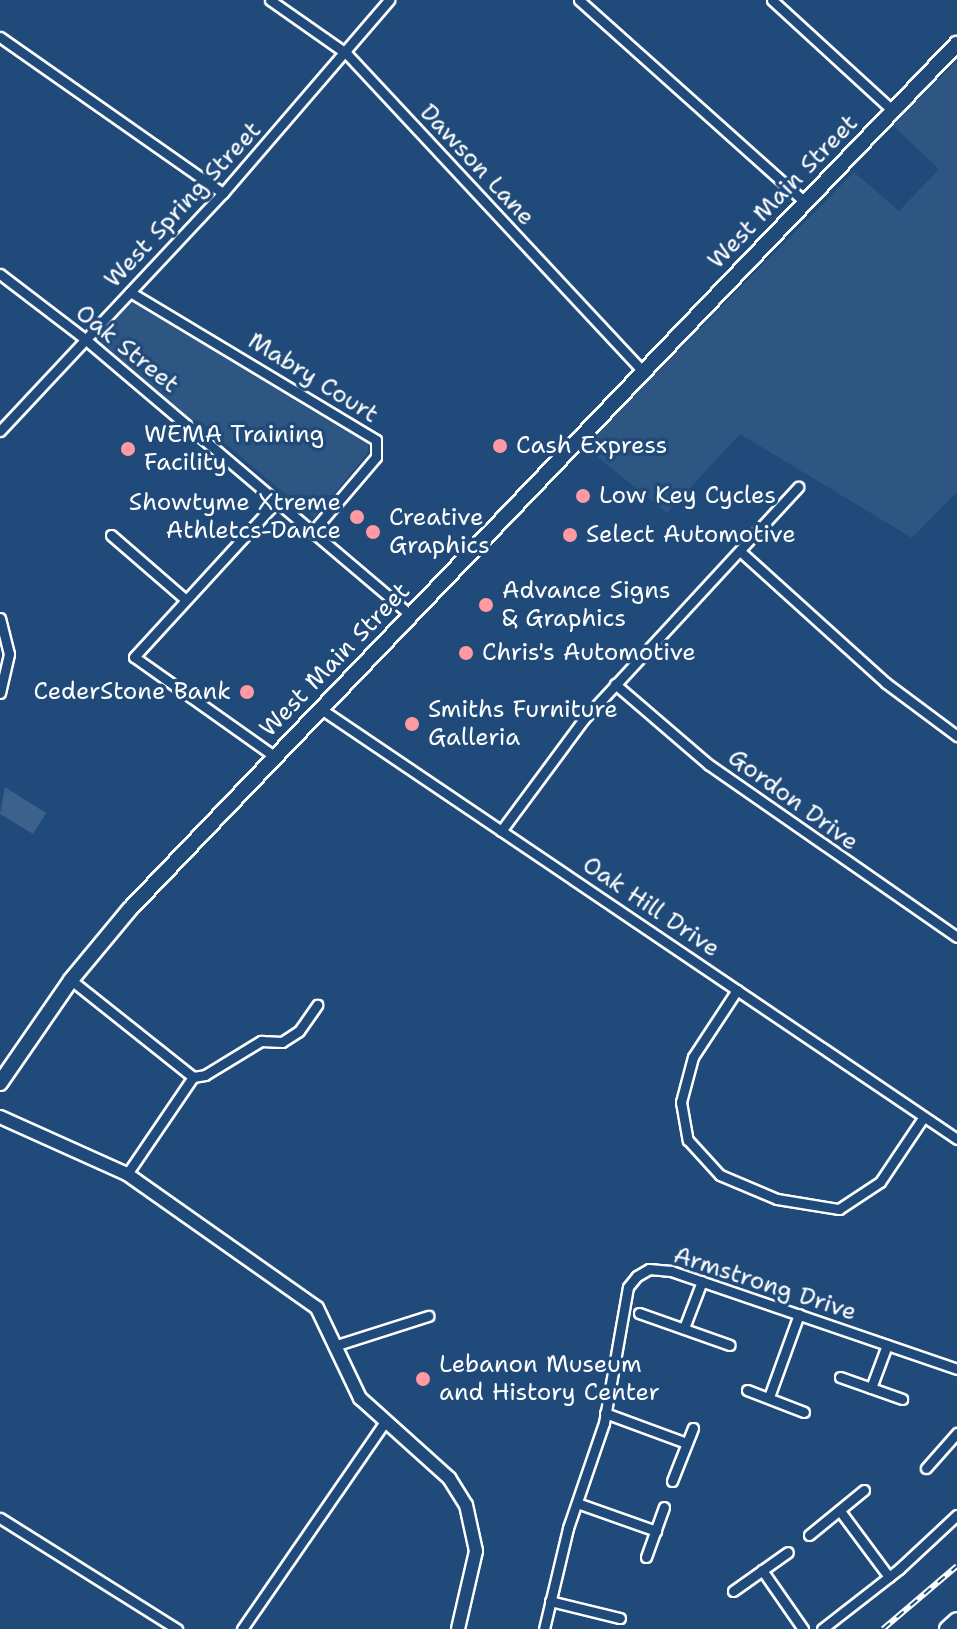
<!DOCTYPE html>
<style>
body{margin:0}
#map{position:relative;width:957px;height:1629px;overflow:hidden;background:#1f4a7a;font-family:"Shantell Sans",sans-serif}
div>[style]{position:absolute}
.built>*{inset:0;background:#2e5683}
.green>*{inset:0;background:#3c618b}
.roads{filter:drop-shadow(2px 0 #fff) drop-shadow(-2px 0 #fff) drop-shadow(0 2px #fff) drop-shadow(0 -2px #fff)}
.street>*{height:9px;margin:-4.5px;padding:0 4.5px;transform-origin:4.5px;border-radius:4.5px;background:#1f4a7a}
.secondary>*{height:12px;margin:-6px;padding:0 6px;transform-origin:6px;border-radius:6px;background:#1f4a7a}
.primary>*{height:14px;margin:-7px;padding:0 7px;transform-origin:7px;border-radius:7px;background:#1f4a7a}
.rail>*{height:6px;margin-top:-3px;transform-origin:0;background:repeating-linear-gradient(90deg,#1f4a7a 0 9px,#fff 0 18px);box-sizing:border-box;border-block:2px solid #fff}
.dots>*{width:22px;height:22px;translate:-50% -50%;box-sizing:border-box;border:4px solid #1f4a7a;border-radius:50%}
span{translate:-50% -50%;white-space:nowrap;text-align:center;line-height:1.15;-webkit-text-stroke:7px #1f4a7a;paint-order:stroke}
.street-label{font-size:24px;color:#fff}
.poi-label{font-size:24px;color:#fff}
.left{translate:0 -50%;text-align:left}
.right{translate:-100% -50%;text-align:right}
</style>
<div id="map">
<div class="built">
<div style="clip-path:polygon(957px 61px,957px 492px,912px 538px,740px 434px,667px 513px,584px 446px,854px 172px,899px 211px,939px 169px,892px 125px)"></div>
<div style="clip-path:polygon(132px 299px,369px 443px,367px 454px,314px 518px,196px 419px,190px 424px,93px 341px)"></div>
</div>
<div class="green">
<div style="clip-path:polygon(5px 787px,46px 813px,33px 834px,0 814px)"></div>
</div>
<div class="roads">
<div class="street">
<div style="left:270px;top:0;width:94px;rotate:35deg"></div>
<div style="left:347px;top:54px;width:434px;rotate:47deg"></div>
<div style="left:579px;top:0;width:302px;rotate:41.8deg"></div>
<div style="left:772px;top:0;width:163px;rotate:42.5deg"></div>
<div style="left:0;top:37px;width:272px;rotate:35deg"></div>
<div style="left:0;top:274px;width:107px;rotate:37.4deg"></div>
<div style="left:85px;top:339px;width:425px;rotate:40.3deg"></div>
<div style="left:130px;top:292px;width:287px;rotate:31deg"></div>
<div style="left:376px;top:440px;width:17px;rotate:90deg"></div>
<div style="left:376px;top:457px;width:97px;rotate:130.4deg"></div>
<div style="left:0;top:431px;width:326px;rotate:-46.9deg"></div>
<div style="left:223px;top:193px;width:255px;rotate:-49.3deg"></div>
<div style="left:111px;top:535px;width:99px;rotate:40.9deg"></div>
<div style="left:741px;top:552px;width:195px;rotate:42.1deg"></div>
<div style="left:886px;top:683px;width:89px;rotate:36.7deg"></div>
<div style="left:0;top:618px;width:37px;rotate:76deg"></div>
<div style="left:9px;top:654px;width:40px;rotate:103deg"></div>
<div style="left:615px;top:684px;width:123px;rotate:40.7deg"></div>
<div style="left:708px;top:764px;width:303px;rotate:34.8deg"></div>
<div style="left:321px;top:709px;width:768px;rotate:34.06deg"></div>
<div style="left:274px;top:756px;width:171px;rotate:-144.7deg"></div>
<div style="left:134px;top:657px;width:212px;rotate:-47.5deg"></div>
<div style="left:501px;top:831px;width:139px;rotate:-53.5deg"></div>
<div style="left:584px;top:719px;width:316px;rotate:-47.3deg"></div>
<div style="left:71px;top:980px;width:156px;rotate:38.5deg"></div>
<div style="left:737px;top:990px;width:80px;rotate:123.3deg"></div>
<div style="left:693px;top:1057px;width:47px;rotate:104.9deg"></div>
<div style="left:681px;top:1102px;width:39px;rotate:80deg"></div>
<div style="left:688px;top:1140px;width:47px;rotate:47.6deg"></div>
<div style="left:720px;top:1175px;width:62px;rotate:22.8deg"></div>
<div style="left:777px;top:1199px;width:63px;rotate:9.2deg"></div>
<div style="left:839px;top:1209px;width:49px;rotate:-33.4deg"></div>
<div style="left:880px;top:1182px;width:77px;rotate:-56.1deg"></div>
<div style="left:127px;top:1174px;width:117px;rotate:-55.8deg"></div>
<div style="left:193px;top:1077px;width:12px;rotate:-9deg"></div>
<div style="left:205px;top:1075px;width:66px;rotate:-31.3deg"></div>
<div style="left:261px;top:1041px;width:21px;rotate:3deg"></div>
<div style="left:282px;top:1042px;width:20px;rotate:-33deg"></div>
<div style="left:299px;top:1031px;width:32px;rotate:-55deg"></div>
<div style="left:639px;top:1313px;width:96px;rotate:19.4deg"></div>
<div style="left:684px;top:1328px;width:50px;rotate:-69deg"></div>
<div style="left:337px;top:1345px;width:96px;rotate:-17.7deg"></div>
<div style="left:840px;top:1377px;width:66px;rotate:19.5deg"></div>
<div style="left:871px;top:1388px;width:46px;rotate:-69.6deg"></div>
<div style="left:747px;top:1390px;width:61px;rotate:21.1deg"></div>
<div style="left:769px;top:1397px;width:88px;rotate:-70.1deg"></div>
<div style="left:605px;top:1413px;width:86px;rotate:20.3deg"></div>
<div style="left:926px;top:1468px;width:47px;rotate:-48.5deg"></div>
<div style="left:672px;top:1481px;width:57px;rotate:-68.4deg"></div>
<div style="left:577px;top:1503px;width:84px;rotate:19.5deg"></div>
<div style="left:840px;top:1511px;width:82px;rotate:53.4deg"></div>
<div style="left:0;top:1518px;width:209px;rotate:32.1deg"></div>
<div style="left:809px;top:1535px;width:71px;rotate:-39.3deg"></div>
<div style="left:646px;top:1557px;width:53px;rotate:-70.2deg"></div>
<div style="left:762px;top:1570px;width:72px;rotate:55.2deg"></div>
<div style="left:733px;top:1591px;width:67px;rotate:-35.3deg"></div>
<div style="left:550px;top:1601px;width:72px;rotate:13.7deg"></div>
<div style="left:242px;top:1629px;width:252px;rotate:-55.4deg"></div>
<div style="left:544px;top:1629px;width:104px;rotate:-76.6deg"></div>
<div style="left:568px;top:1528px;width:111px;rotate:-71.1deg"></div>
<div style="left:604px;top:1423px;width:138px;rotate:-80deg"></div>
<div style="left:628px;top:1287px;width:14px;rotate:-51deg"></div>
<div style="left:637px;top:1276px;width:14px;rotate:-30deg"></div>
<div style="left:649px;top:1269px;width:22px;rotate:5deg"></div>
<div style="left:671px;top:1271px;width:302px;rotate:18.9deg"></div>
<div style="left:822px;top:1629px;width:98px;rotate:-37.9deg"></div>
<div style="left:899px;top:1569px;width:79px;rotate:-43deg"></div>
</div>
<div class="secondary">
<div style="left:0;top:1117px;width:139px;rotate:24.2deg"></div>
<div style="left:127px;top:1174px;width:232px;rotate:35.2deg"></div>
<div style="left:317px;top:1308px;width:100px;rotate:64.5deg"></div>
<div style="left:360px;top:1398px;width:120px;rotate:42deg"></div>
<div style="left:449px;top:1478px;width:32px;rotate:58deg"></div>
<div style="left:466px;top:1505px;width:47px;rotate:77.7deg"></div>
<div style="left:476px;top:1551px;width:80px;rotate:103deg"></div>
</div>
<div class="primary">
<div style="left:0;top:1083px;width:125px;rotate:-55.4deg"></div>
<div style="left:71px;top:980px;width:92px;rotate:-50.3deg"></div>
<div style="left:130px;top:909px;width:1197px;rotate:-46.29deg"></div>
<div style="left:947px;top:1629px;width:13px;rotate:-42deg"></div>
</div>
</div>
<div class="rail">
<div style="left:883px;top:1629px;width:97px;rotate:-40.4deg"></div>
</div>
<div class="dots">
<div style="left:500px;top:446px;background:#ff9aa2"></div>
<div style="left:128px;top:449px;background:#ff9aa2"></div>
<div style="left:583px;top:496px;background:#ff9aa2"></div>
<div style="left:357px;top:517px;background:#ff9aa2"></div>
<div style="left:373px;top:532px;background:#ff9aa2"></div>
<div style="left:570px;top:535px;background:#ff9aa2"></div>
<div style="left:486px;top:605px;background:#ff9aa2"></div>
<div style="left:466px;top:653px;background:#ff9aa2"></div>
<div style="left:247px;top:692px;background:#ff9aa2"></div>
<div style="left:412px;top:724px;background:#ff9aa2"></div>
<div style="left:423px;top:1379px;background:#ff9aa2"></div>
</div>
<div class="street-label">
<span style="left:477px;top:165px;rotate:47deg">Dawson Lane</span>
<span style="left:783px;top:192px;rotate:-46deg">West Main Street</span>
<span style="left:183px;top:205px;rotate:-47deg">West Spring Street</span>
<span style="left:127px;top:349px;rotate:39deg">Oak Street</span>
<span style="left:313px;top:378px;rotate:32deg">Mabry Court</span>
<span style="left:335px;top:660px;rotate:-46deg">West Main Street</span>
<span style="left:793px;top:800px;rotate:36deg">Gordon Drive</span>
<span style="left:651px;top:907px;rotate:34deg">Oak Hill Drive</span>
<span style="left:765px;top:1284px;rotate:18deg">Armstrong Drive</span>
</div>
<div class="poi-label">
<span class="left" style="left:144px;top:449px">WEMA Training<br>Facility</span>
<span class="left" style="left:516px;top:446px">Cash Express</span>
<span class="left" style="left:599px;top:496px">Low Key Cycles</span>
<span class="right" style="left:341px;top:517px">Showtyme Xtreme<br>Athletcs-Dance</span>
<span class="left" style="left:389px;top:532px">Creative<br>Graphics</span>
<span class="left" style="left:586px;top:535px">Select Automotive</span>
<span class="left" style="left:502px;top:605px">Advance Signs<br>&amp; Graphics</span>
<span class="left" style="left:482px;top:653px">Chris's Automotive</span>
<span class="right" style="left:231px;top:692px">CederStone Bank</span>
<span class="left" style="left:428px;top:724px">Smiths Furniture<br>Galleria</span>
<span class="left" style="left:439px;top:1379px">Lebanon Museum<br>and History Center</span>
</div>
</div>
